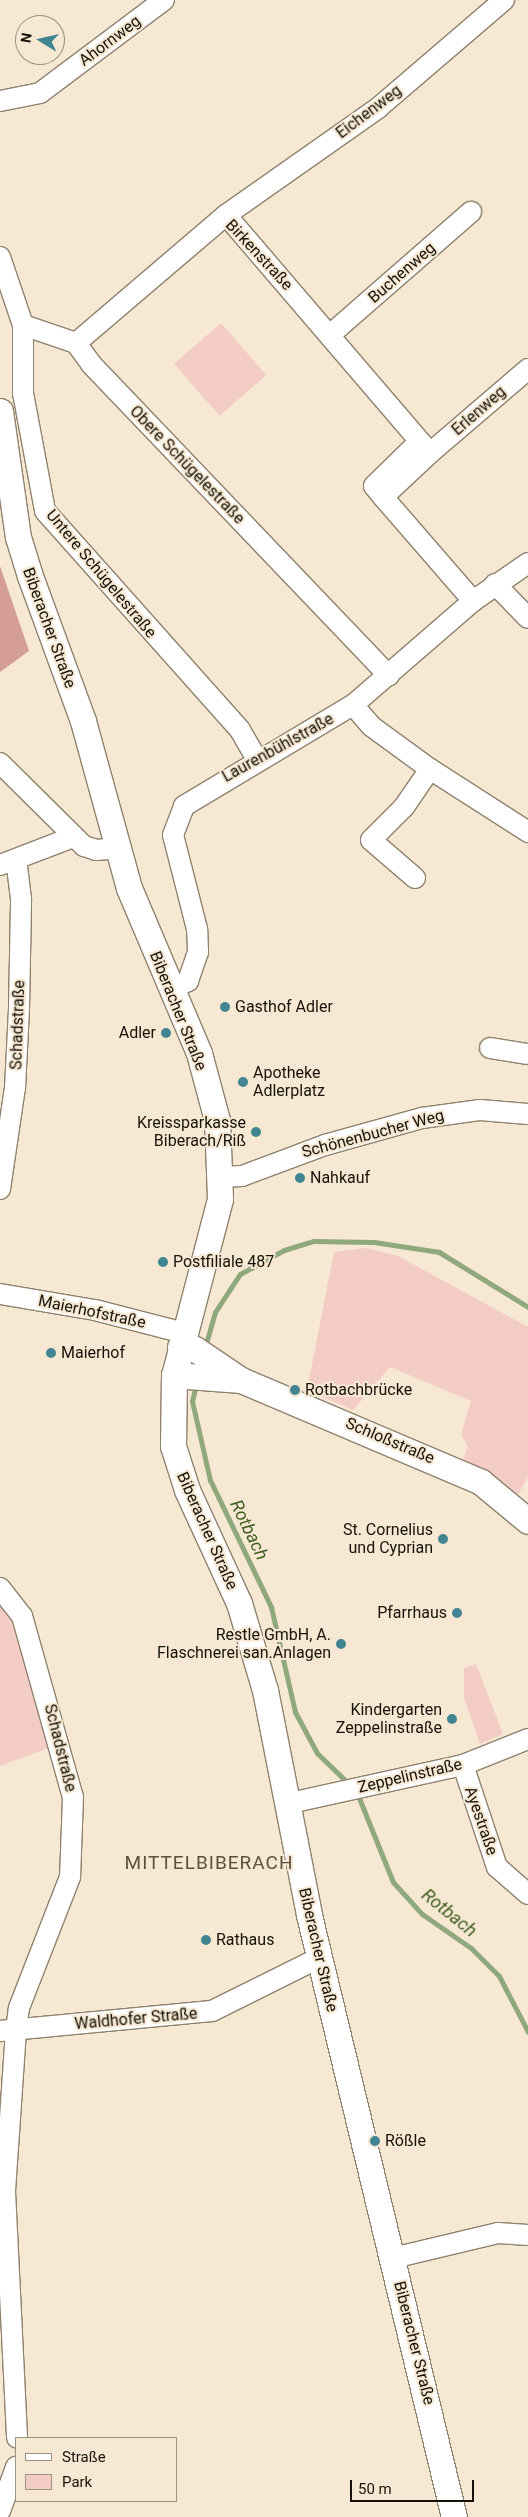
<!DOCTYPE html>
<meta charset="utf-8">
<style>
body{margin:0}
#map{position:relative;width:528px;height:2517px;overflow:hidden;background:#f6e8d2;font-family:Roboto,sans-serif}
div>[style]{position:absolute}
.green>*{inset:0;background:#f3ccc6;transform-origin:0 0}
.forest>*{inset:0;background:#d59e95}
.stream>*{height:5px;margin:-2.5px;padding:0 2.5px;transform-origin:2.5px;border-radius:2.5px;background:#8fa87c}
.roads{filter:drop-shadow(1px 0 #8f826e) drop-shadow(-1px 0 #8f826e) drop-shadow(0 1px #8f826e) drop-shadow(0 -1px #8f826e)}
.minor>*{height:20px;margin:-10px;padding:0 10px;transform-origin:10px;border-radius:10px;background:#fff}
.tertiary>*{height:25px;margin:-12.5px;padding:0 12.5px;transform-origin:12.5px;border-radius:12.5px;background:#fff}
.dots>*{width:14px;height:14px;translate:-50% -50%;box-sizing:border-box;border:2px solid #f6e8d2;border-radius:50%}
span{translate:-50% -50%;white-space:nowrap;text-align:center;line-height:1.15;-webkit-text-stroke:4px #f6e8d2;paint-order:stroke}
.street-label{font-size:16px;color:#16120a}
.poi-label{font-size:16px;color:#16120a}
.left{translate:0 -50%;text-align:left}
.right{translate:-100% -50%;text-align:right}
.water-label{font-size:18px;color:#3f5f21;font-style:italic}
.quarter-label{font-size:19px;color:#5d513e;letter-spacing:1px}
.legend{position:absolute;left:15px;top:2437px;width:162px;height:65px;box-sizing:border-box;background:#f6e8d2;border:1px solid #9c9282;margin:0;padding:6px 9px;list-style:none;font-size:15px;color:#16120a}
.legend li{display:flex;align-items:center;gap:10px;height:25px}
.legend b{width:25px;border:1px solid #9c9282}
.north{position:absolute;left:15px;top:15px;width:50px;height:50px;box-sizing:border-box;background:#f6e8d2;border:1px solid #9c9282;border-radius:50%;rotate:279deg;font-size:14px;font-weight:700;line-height:20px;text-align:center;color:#16120a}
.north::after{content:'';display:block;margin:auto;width:18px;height:22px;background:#408591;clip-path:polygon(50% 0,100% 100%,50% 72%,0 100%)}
.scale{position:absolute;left:350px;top:2480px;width:124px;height:22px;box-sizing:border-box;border:2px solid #16120a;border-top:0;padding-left:6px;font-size:15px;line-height:18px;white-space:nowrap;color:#16120a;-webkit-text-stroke:4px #f6e8d2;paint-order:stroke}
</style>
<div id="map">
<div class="green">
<div style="left:221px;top:323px;width:69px;height:62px;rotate:49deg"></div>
<div style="clip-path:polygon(366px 1248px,398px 1256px,528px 1327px,528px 1477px,516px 1498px,461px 1463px,468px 1447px,461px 1434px,471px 1401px,390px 1367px,353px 1410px,307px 1390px,334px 1252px)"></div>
<div style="clip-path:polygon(0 1597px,18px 1619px,56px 1745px,0 1766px)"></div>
<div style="clip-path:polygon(476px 1664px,503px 1734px,480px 1744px,464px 1698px,464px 1668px)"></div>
</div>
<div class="forest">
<div style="clip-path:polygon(0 566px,29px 651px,0 672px)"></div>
</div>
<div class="stream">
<div style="left:205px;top:1347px;width:36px;rotate:-74deg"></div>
<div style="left:215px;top:1312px;width:45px;rotate:-56.7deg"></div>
<div style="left:240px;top:1274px;width:50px;rotate:-28.6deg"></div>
<div style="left:284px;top:1250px;width:31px;rotate:-17deg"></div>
<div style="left:314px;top:1241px;width:60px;rotate:1deg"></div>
<div style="left:374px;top:1242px;width:66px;rotate:8.7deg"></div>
<div style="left:439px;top:1252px;width:105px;rotate:31.7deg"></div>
<div style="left:196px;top:1384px;width:17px;rotate:103deg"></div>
<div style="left:192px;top:1401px;width:81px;rotate:77.2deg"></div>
<div style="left:210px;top:1480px;width:141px;rotate:64.3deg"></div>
<div style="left:271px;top:1607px;width:108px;rotate:77.1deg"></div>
<div style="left:295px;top:1712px;width:47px;rotate:61.8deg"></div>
<div style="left:317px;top:1753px;width:46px;rotate:44.1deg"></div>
<div style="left:357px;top:1793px;width:96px;rotate:68deg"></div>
<div style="left:393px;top:1882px;width:43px;rotate:47.8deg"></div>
<div style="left:422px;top:1914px;width:60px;rotate:34.8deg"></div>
<div style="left:471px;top:1948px;width:40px;rotate:45deg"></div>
<div style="left:499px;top:1976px;width:63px;rotate:62.6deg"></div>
</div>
<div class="roads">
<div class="minor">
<div style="left:0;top:101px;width:41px;rotate:-11.3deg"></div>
<div style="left:40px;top:93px;width:155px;rotate:-36.9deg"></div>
<div style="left:226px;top:215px;width:186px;rotate:-35.1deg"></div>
<div style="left:378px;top:108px;width:166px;rotate:-40.6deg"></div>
<div style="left:0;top:257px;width:72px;rotate:71.3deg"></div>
<div style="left:23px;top:325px;width:56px;rotate:18.8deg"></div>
<div style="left:76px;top:343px;width:26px;rotate:54deg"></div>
<div style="left:91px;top:364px;width:431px;rotate:46.3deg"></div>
<div style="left:23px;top:325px;width:68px;rotate:90deg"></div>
<div style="left:23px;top:393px;width:120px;rotate:79.4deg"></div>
<div style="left:45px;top:511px;width:293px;rotate:48.3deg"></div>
<div style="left:240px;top:730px;width:34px;rotate:60deg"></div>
<div style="left:331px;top:334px;width:186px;rotate:-41.1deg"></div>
<div style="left:76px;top:343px;width:197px;rotate:-40.5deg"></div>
<div style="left:226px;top:215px;width:313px;rotate:49.4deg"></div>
<div style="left:430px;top:453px;width:64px;rotate:136.9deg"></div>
<div style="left:383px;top:497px;width:138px;rotate:49.1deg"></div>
<div style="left:430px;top:453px;width:129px;rotate:-40.6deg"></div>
<div style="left:383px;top:497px;width:14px;rotate:-129deg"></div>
<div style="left:374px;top:486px;width:64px;rotate:-44.4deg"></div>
<div style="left:495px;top:584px;width:47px;rotate:45.9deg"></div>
<div style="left:353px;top:705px;width:28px;rotate:49deg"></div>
<div style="left:371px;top:726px;width:73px;rotate:36.1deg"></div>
<div style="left:430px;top:769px;width:117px;rotate:32.7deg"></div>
<div style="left:0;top:763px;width:118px;rotate:44.7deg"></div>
<div style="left:84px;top:846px;width:13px;rotate:18deg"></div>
<div style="left:96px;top:850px;width:21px;rotate:-5deg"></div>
<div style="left:0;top:865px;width:78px;rotate:-21deg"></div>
<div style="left:415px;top:878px;width:58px;rotate:-139.2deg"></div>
<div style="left:371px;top:840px;width:47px;rotate:-45deg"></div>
<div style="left:404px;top:807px;width:46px;rotate:-55.6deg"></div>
<div style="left:171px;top:989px;width:19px;rotate:-25deg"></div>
<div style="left:188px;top:981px;width:31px;rotate:-71deg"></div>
<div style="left:198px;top:952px;width:23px;rotate:-92deg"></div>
<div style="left:197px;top:929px;width:97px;rotate:-104.3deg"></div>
<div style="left:173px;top:835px;width:31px;rotate:-69deg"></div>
<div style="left:184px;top:806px;width:197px;rotate:-30.9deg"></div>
<div style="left:353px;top:705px;width:159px;rotate:-40.9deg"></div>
<div style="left:473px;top:601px;width:67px;rotate:-34.6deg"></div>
<div style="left:490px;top:1048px;width:38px;rotate:9deg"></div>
<div style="left:221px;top:1177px;width:21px;rotate:-3deg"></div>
<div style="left:242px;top:1176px;width:89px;rotate:-20.5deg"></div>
<div style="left:325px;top:1145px;width:101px;rotate:-15.6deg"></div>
<div style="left:422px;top:1118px;width:59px;rotate:-7.9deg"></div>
<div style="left:480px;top:1110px;width:48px;rotate:4.8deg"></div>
<div style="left:0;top:1189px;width:102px;rotate:-81.6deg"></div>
<div style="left:15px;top:1088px;width:80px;rotate:-87.1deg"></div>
<div style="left:19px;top:1008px;width:109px;rotate:-88.9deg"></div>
<div style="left:21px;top:899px;width:38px;rotate:-97deg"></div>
<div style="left:0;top:1294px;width:96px;rotate:9.6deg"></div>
<div style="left:95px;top:1310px;width:92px;rotate:14.5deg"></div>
<div style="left:0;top:1588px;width:36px;rotate:52deg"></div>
<div style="left:22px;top:1616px;width:188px;rotate:74.3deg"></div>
<div style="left:73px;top:1797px;width:80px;rotate:92.1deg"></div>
<div style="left:70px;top:1877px;width:141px;rotate:111.3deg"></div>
<div style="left:19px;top:2008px;width:22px;rotate:98deg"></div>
<div style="left:16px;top:2030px;width:161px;rotate:93.9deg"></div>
<div style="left:5px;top:2191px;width:247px;rotate:87.2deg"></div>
<div style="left:463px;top:1765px;width:108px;rotate:71.6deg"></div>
<div style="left:497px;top:1867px;width:41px;rotate:41.1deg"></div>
<div style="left:290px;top:1803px;width:177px;rotate:-12.4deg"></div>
<div style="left:463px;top:1765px;width:70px;rotate:-21.8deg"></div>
<div style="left:0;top:2031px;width:213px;rotate:-5.4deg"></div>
<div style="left:212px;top:2011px;width:119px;rotate:-26.4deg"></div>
<div style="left:393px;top:2258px;width:108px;rotate:-13.4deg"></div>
<div style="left:498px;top:2233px;width:30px;rotate:4deg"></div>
<div style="left:0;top:2511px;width:47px;rotate:-70deg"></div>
</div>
<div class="tertiary">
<div style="left:0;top:411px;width:127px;rotate:81.9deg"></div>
<div style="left:18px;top:537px;width:41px;rotate:72.9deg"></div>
<div style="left:30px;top:576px;width:154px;rotate:69.9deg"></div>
<div style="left:83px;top:721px;width:173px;rotate:74.6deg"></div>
<div style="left:129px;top:888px;width:179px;rotate:67deg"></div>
<div style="left:199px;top:1053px;width:69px;rotate:75deg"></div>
<div style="left:217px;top:1120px;width:79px;rotate:87.8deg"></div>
<div style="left:220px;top:1199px;width:182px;rotate:104.6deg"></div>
<div style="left:174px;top:1375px;width:71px;rotate:90.8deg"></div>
<div style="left:173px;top:1446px;width:46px;rotate:72.3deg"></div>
<div style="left:187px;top:1490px;width:124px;rotate:65.3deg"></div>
<div style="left:239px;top:1603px;width:91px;rotate:73.4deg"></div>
<div style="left:265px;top:1690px;width:229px;rotate:78.9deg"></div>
<div style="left:309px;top:1915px;width:619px;rotate:76.46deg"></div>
<div style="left:180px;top:1347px;width:15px;rotate:8deg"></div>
<div style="left:195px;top:1349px;width:55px;rotate:34deg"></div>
<div style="left:241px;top:1380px;width:261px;rotate:23deg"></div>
<div style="left:481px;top:1482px;width:61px;rotate:39.7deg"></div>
<div style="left:174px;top:1375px;width:67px;rotate:4.3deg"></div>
</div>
</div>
<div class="dots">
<div style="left:225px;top:1007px;background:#408591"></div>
<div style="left:166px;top:1033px;background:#408591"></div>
<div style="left:243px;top:1082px;background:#408591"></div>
<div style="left:256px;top:1132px;background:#408591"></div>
<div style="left:300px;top:1178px;background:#408591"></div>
<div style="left:163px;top:1262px;background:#408591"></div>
<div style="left:51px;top:1353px;background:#408591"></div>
<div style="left:295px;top:1390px;background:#408591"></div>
<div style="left:443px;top:1539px;background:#408591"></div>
<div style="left:457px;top:1613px;background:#408591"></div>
<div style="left:341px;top:1644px;background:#408591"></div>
<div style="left:452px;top:1719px;background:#408591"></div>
<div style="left:206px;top:1940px;background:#408591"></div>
<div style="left:375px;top:2141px;background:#408591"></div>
</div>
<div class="street-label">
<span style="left:110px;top:41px;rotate:-37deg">Ahornweg</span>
<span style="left:369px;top:112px;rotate:-37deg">Eichenweg</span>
<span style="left:259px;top:255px;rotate:47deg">Birkenstraße</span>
<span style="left:402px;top:273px;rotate:-41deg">Buchenweg</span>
<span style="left:479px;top:411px;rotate:-41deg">Erlenweg</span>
<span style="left:187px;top:465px;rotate:46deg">Obere Schügelestraße</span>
<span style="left:101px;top:574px;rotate:50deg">Untere Schügelestraße</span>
<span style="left:49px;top:628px;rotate:70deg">Biberacher Straße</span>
<span style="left:278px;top:748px;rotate:-29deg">Laurenbühlstraße</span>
<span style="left:178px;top:1011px;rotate:68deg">Biberacher Straße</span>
<span style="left:18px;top:1025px;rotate:-88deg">Schadstraße</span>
<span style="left:373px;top:1134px;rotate:-15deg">Schönenbucher Weg</span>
<span style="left:92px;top:1312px;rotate:12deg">Maierhofstraße</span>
<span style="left:390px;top:1441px;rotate:23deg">Schloßstraße</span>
<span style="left:207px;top:1531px;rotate:66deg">Biberacher Straße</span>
<span style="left:60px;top:1748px;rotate:76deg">Schadstraße</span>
<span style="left:410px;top:1776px;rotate:-13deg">Zeppelinstraße</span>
<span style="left:481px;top:1821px;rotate:71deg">Ayestraße</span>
<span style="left:318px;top:1950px;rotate:77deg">Biberacher Straße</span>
<span style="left:136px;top:2019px;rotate:-5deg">Waldhofer Straße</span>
<span style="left:414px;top:2343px;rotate:76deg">Biberacher Straße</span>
</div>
<div class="poi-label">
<span class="left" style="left:235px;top:1007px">Gasthof Adler</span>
<span class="right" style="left:156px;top:1033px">Adler</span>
<span class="left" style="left:253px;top:1082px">Apotheke<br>Adlerplatz</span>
<span class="right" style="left:246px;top:1132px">Kreissparkasse<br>Biberach/Riß</span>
<span class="left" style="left:310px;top:1178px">Nahkauf</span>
<span class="left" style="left:173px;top:1262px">Postfiliale 487</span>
<span class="left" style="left:61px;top:1353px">Maierhof</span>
<span class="left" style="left:305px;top:1390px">Rotbachbrücke</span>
<span class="right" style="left:433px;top:1539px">St. Cornelius<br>und Cyprian</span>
<span class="right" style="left:447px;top:1613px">Pfarrhaus</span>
<span class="right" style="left:331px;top:1644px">Restle GmbH, A.<br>Flaschnerei san.Anlagen</span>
<span class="right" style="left:442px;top:1719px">Kindergarten<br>Zeppelinstraße</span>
<span class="left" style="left:216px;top:1940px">Rathaus</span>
<span class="left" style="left:385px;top:2141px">Rößle</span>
</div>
<div class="water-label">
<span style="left:249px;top:1530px;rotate:64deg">Rotbach</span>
<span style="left:449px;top:1913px;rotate:39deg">Rotbach</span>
</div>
<div class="quarter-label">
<span style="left:209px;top:1863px">MITTELBIBERACH</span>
</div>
<ul class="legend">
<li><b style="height:6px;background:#fff"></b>Straße</li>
<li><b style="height:14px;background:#f3ccc6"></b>Park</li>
</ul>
<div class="north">N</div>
<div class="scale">50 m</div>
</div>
